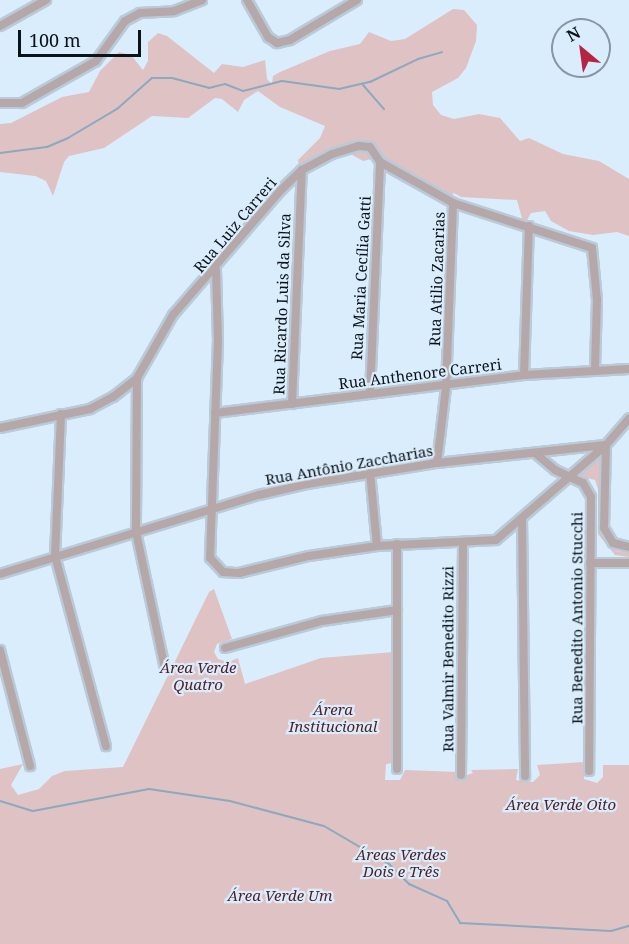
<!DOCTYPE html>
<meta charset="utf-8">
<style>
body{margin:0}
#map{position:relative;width:629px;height:944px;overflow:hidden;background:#daedfc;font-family:"Noto Serif",serif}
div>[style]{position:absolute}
.green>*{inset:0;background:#dfc2c3}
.stream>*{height:2px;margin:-1px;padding:0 1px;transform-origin:1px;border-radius:1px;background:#8ba9bf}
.roads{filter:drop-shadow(2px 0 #b9cad8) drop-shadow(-2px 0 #b9cad8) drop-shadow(0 2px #b9cad8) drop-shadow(0 -2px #b9cad8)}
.minor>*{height:8px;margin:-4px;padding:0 4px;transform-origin:4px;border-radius:4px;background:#b6a8a9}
span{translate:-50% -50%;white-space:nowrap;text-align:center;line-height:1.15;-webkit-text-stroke:4.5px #daedfc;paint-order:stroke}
.street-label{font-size:15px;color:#0b1319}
.park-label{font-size:15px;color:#511e24;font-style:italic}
.north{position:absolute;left:551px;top:18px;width:60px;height:60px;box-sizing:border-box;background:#daedfc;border:2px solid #8796a1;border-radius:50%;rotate:331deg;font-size:16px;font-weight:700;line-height:24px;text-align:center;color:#0b1319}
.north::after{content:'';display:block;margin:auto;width:21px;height:27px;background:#b62443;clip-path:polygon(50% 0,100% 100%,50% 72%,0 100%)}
.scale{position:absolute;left:18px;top:30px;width:123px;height:27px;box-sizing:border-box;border:3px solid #0b1319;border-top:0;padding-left:8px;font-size:18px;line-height:21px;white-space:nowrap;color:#0b1319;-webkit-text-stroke:4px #daedfc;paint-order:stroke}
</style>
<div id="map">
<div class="green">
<div style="clip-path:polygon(453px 9px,464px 10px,477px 25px,476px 41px,466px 68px,458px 78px,432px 92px,433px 105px,441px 115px,454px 119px,479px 114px,500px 118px,520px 141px,529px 138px,563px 154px,599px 161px,629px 179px,629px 236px,617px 232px,593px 235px,569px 231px,551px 221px,545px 211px,531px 213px,524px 226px,517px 200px,461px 197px,454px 193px,447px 200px,394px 172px,380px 157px,363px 161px,345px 151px,335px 159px,300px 172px,298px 160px,320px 138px,325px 126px,280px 107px,258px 91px,244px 100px,238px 112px,222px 99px,215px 98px,188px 118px,152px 116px,104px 148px,69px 156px,64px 162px,53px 196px,46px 181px,35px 176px,0 172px,0 124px,11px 123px,62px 97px,89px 92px,100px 71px,119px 52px,131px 55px,143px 70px,148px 61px,148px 42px,158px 33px,167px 36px,214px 73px,222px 64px,243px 67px,265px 60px,267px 79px,272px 84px,273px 76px,280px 72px,330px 51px,360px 44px,369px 32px,391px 41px,405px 39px)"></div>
<div style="clip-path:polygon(598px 453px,602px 462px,603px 536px,616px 551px,629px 553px,629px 557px,615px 555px,598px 534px,598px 489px,595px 480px,583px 477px,579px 472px)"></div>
<div style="clip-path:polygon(214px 589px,232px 639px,217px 644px,214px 652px,218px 659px,228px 662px,238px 658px,245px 684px,321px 658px,394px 652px,394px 763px,386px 764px,385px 780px,400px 780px,405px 770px,458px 772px,456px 779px,473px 773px,471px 770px,518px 769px,516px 780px,533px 782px,540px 775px,537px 765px,585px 762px,584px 779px,597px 783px,603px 777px,603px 765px,629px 765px,629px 944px,0 944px,0 769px,23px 764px,11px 785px,18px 795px,39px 789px,52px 776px,65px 771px,123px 767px,209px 592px)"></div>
</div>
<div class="stream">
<div style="left:363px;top:85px;width:32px;rotate:49deg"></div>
<div style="left:0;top:153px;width:47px;rotate:-7.3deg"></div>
<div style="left:47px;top:147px;width:23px;rotate:-23deg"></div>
<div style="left:68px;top:138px;width:57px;rotate:-30.6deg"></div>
<div style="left:117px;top:109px;width:47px;rotate:-41.5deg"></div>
<div style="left:152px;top:78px;width:20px"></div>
<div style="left:172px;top:78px;width:38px;rotate:15deg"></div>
<div style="left:209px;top:88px;width:16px;rotate:-14deg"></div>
<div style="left:225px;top:84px;width:19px;rotate:21deg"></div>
<div style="left:243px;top:91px;width:40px;rotate:-14.4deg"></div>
<div style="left:282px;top:81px;width:58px;rotate:8deg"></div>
<div style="left:339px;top:89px;width:32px;rotate:-13deg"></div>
<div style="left:370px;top:82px;width:53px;rotate:-25.6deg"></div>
<div style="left:418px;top:59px;width:25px;rotate:-16deg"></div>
<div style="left:0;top:801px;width:34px;rotate:17deg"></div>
<div style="left:33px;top:811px;width:118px;rotate:-10.7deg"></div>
<div style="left:149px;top:789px;width:82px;rotate:8.4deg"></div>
<div style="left:230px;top:801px;width:97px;rotate:14.9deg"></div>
<div style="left:324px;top:826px;width:75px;rotate:30.3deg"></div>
<div style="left:389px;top:864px;width:28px;rotate:45deg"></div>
<div style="left:409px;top:884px;width:42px;rotate:24.1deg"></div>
<div style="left:447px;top:901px;width:26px;rotate:59deg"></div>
<div style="left:460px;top:923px;width:151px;rotate:3deg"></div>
<div style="left:611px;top:931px;width:19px;rotate:-16deg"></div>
</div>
<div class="roads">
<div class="minor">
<div style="left:247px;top:0;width:43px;rotate:60.4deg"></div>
<div style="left:268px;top:37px;width:11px;rotate:34deg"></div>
<div style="left:277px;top:43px;width:13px;rotate:-13deg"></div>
<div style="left:290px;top:40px;width:78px;rotate:-30.8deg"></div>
<div style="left:0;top:26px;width:53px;rotate:-29.5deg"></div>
<div style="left:0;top:103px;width:22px"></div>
<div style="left:22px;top:103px;width:85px;rotate:-29.6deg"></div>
<div style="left:96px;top:61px;width:49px;rotate:-54.1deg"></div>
<div style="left:125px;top:21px;width:17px;rotate:-28deg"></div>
<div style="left:140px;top:13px;width:34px;rotate:-3deg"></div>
<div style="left:174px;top:11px;width:30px;rotate:-21deg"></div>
<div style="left:216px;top:270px;width:70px;rotate:88.4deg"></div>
<div style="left:218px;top:340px;width:218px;rotate:92.1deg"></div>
<div style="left:210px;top:558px;width:19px;rotate:47deg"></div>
<div style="left:223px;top:572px;width:16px;rotate:4deg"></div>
<div style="left:239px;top:573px;width:72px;rotate:-13.7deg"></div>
<div style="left:309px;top:556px;width:69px;rotate:-8.4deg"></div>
<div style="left:377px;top:546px;width:119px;rotate:-2.9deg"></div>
<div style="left:496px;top:540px;width:145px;rotate:-40.8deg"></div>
<div style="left:606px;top:445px;width:35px;rotate:-49deg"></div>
<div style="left:524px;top:375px;width:149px;rotate:-88.1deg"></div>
<div style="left:137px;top:378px;width:154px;rotate:90.4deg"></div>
<div style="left:136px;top:532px;width:135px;rotate:78deg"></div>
<div style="left:370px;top:394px;width:232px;rotate:-87.5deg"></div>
<div style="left:292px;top:404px;width:234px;rotate:-87.6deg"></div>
<div style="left:215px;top:413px;width:311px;rotate:-7deg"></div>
<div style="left:524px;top:375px;width:105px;rotate:-3.3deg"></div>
<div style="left:61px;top:414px;width:142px;rotate:92.4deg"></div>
<div style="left:55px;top:556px;width:197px;rotate:75deg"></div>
<div style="left:0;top:428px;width:92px;rotate:-11.9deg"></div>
<div style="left:90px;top:409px;width:26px;rotate:-28deg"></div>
<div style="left:113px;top:397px;width:31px;rotate:-38deg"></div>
<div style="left:137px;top:378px;width:73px;rotate:-60.3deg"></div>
<div style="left:173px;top:315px;width:165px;rotate:-49.2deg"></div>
<div style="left:281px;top:190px;width:29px;rotate:-44deg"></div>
<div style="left:302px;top:170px;width:34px;rotate:-28deg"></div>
<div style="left:332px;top:154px;width:28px;rotate:-17deg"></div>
<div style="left:359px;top:146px;width:11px;rotate:5deg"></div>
<div style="left:370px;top:147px;width:18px;rotate:56deg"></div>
<div style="left:380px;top:162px;width:84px;rotate:29.3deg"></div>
<div style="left:453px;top:203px;width:146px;rotate:17.9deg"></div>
<div style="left:592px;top:248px;width:52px;rotate:84.5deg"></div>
<div style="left:597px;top:300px;width:69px;rotate:91.7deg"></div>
<div style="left:606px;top:445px;width:83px;rotate:91.4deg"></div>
<div style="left:604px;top:528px;width:17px;rotate:59deg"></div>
<div style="left:613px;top:543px;width:16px;rotate:14deg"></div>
<div style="left:535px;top:453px;width:26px;rotate:40deg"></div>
<div style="left:555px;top:470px;width:31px;rotate:25deg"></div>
<div style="left:583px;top:483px;width:16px;rotate:60deg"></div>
<div style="left:591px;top:497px;width:274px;rotate:90.4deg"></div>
<div style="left:437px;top:463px;width:77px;rotate:-83.2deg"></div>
<div style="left:446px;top:387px;width:184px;rotate:-87.8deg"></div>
<div style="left:370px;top:472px;width:74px;rotate:84.6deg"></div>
<div style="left:522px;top:520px;width:256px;rotate:89.3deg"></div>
<div style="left:590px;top:563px;width:39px"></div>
<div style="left:0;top:574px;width:271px;rotate:-17deg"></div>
<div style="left:259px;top:495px;width:49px;rotate:-12.9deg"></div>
<div style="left:307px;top:484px;width:132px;rotate:-9.2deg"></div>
<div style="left:437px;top:463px;width:169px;rotate:-6.1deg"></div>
<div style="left:225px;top:648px;width:101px;rotate:-15.6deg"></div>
<div style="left:322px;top:621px;width:76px;rotate:-8.3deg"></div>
<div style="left:0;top:650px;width:120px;rotate:75.5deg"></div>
<div style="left:397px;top:769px;width:225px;rotate:-90deg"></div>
<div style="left:461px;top:775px;width:232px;rotate:-89.5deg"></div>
</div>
</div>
<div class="street-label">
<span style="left:235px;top:225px;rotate:-50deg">Rua Luiz Carreri</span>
<span style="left:361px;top:278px;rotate:-87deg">Rua Maria Cecília Gatti</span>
<span style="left:437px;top:279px;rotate:-88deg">Rua Atilio Zacarias</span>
<span style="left:282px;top:304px;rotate:-88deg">Rua Ricardo Luis da Silva</span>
<span style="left:420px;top:374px;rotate:-7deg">Rua Anthenore Carreri</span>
<span style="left:349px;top:465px;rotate:-10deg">Rua Antônio Zaccharias</span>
<span style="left:577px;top:618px;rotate:-90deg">Rua Benedito Antonio Stucchi</span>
<span style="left:448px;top:659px;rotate:-90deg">Rua Valmir Benedito Rizzi</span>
</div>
<div class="park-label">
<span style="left:198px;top:676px">Área Verde<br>Quatro</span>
<span style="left:333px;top:718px">Árera<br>Institucional</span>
<span style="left:561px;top:805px">Área Verde Oito</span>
<span style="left:401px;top:863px">Áreas Verdes<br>Dois e Três</span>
<span style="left:280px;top:896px">Área Verde Um</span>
</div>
<div class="north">N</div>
<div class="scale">100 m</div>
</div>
